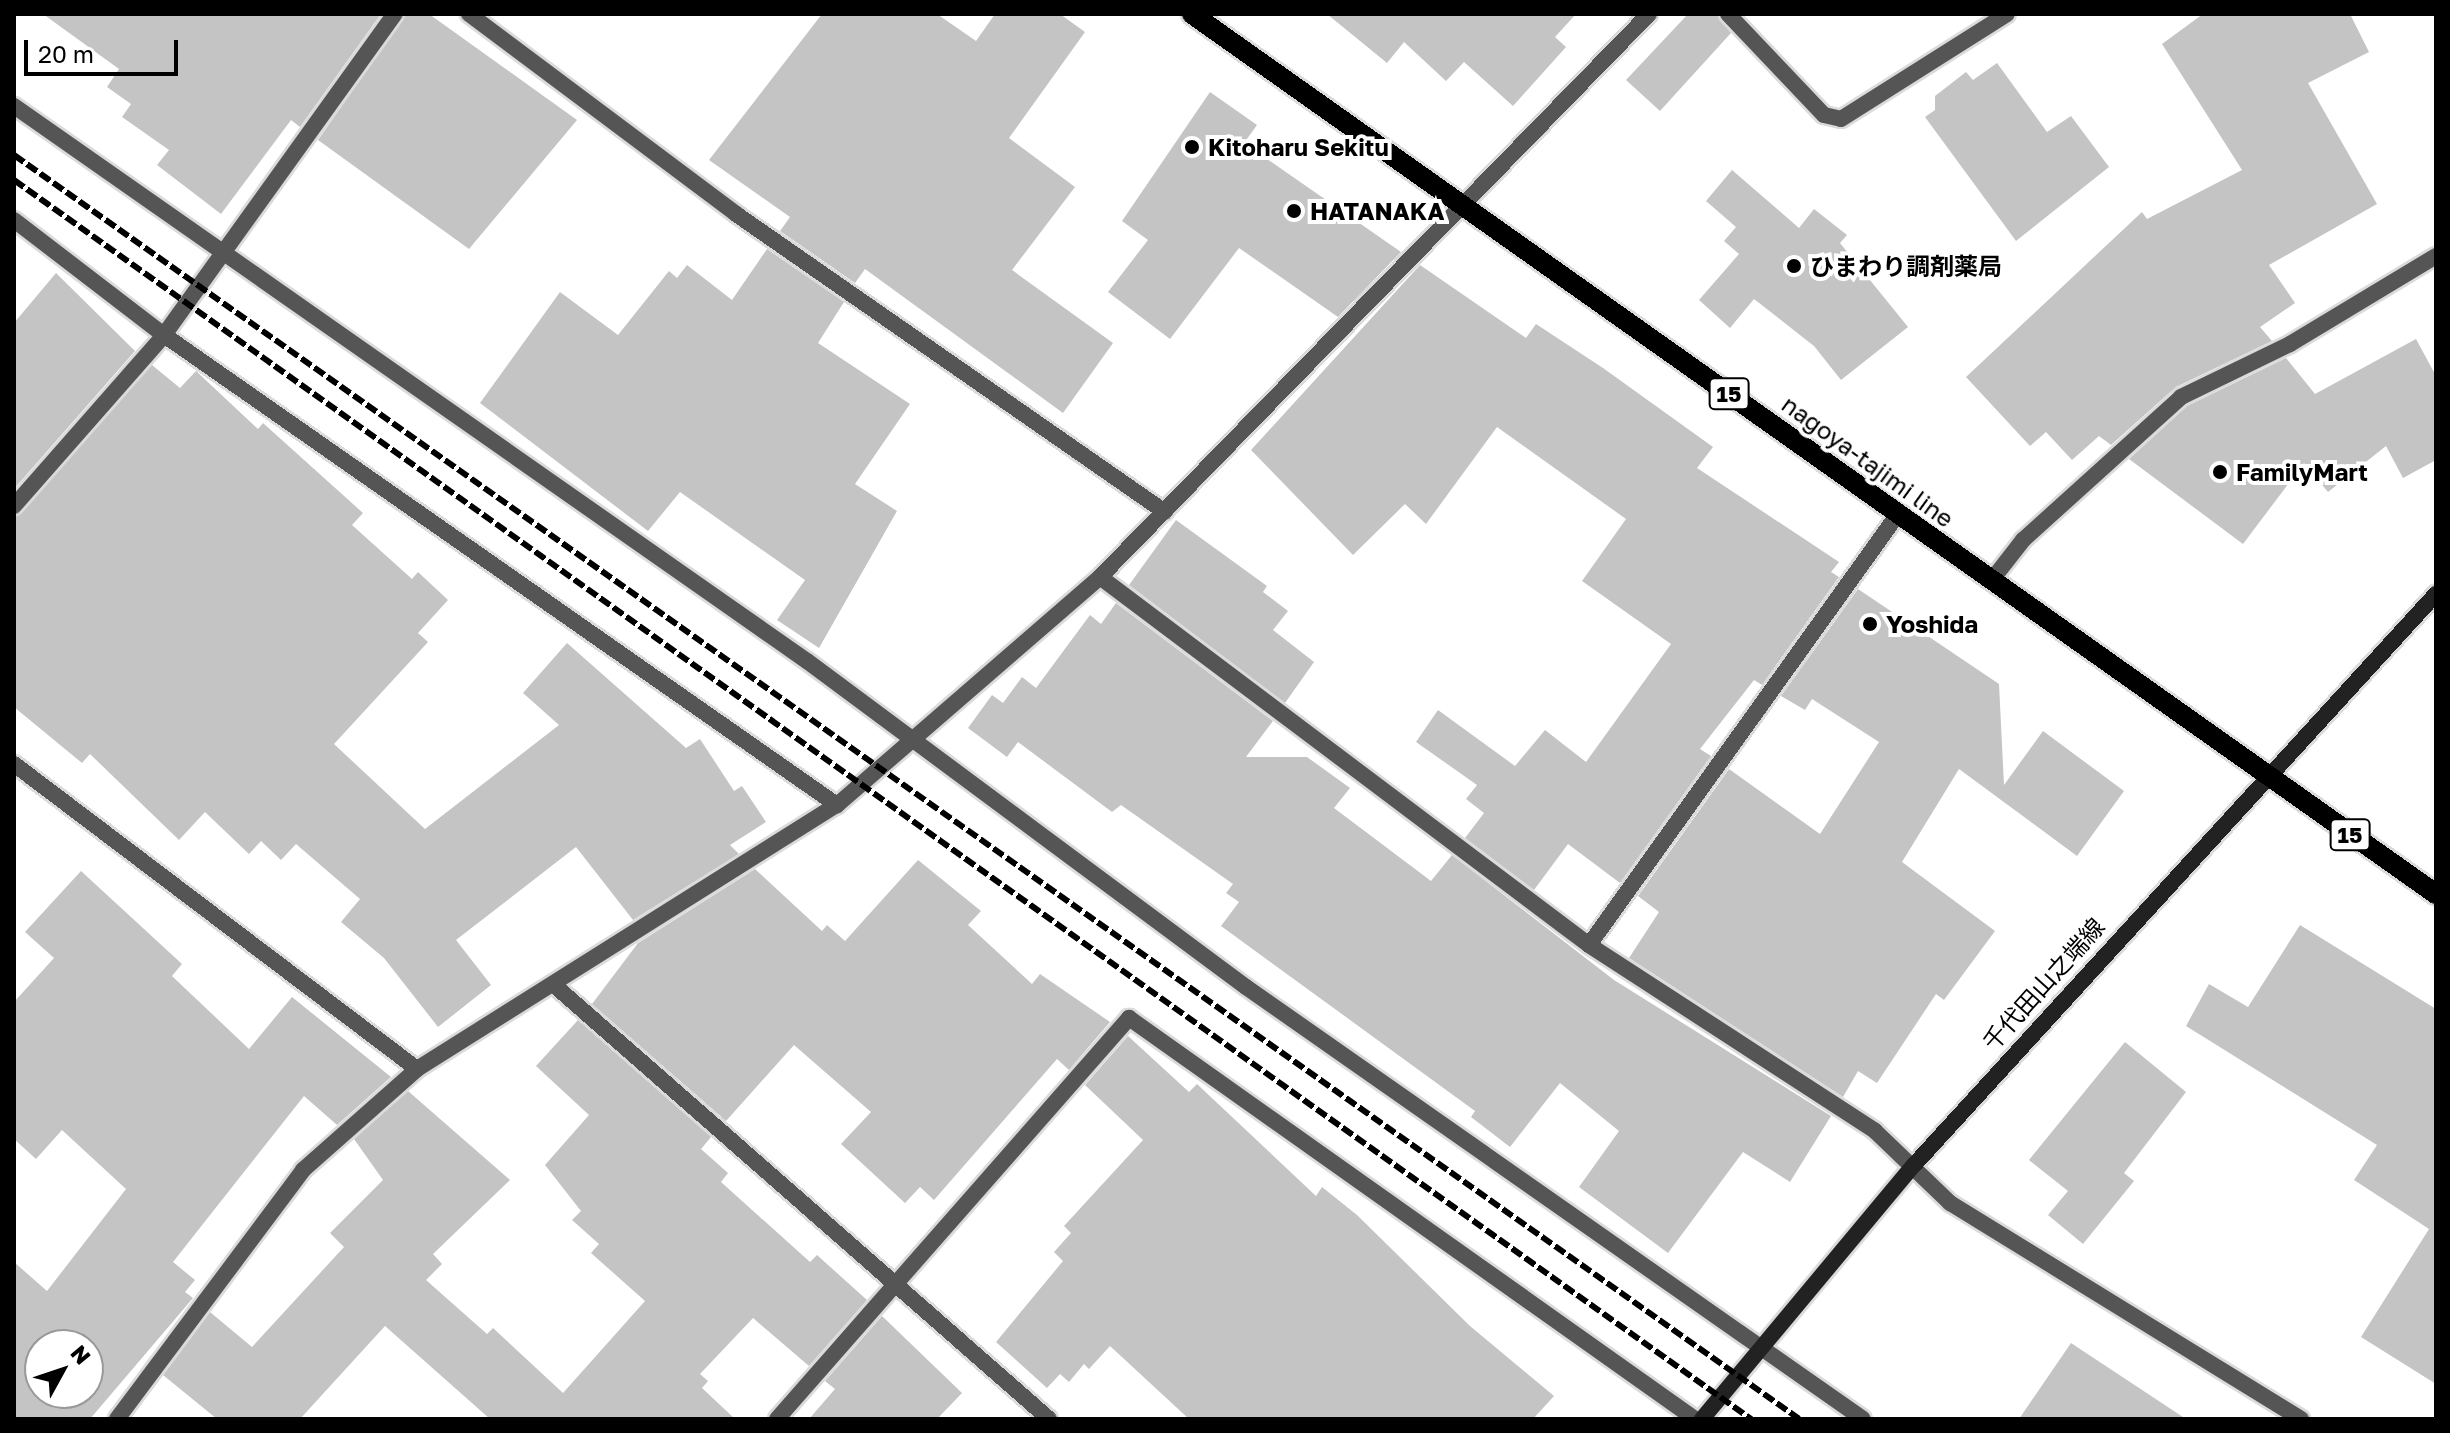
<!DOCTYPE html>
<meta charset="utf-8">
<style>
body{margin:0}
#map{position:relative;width:2450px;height:1433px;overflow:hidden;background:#fff;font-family:"Golos Text","Noto Sans JP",sans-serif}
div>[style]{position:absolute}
.building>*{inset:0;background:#c4c4c4}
.roads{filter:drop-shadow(2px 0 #dbdbdb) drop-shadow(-2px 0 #dbdbdb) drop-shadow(0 2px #dbdbdb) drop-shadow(0 -2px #dbdbdb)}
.lane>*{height:16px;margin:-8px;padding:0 8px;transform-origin:8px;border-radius:8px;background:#555}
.street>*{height:16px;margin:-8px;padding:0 8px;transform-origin:8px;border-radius:8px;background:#555}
.secondary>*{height:16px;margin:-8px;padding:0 8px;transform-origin:8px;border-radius:8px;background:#222}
.primary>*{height:20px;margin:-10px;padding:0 10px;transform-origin:10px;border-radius:10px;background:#000}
.rail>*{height:6px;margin-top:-3px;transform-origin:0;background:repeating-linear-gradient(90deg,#000 0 12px,transparent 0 16px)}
.dots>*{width:22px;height:22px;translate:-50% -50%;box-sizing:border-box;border:4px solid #fff;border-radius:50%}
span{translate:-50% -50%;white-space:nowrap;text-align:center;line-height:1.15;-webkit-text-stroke:8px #fff;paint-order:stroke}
.shield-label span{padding:2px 6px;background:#fff;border:2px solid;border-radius:6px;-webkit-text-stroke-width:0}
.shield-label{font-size:22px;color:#000;font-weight:700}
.poi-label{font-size:24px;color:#000;font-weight:700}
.left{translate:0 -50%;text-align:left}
.street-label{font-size:24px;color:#000}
.frame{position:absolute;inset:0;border:16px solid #000;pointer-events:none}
.north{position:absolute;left:24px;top:1329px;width:80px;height:80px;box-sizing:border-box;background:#fff;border:2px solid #999;border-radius:50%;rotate:50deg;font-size:22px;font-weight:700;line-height:32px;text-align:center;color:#000}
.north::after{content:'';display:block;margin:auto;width:28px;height:36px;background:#000;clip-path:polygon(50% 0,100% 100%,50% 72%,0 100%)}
.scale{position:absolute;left:24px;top:40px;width:154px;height:36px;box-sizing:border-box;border:4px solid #000;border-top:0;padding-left:10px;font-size:24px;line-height:28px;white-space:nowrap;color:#000;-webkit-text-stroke:6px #fff;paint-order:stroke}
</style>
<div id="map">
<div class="building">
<div style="clip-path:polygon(43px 14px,381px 14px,300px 127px,291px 120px,221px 214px,157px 165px,169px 150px,122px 117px,131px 104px,107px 87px,119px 69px)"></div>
<div style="clip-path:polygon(406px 14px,429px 14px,577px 120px,469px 249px,318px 140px)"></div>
<div style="clip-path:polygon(822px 14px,937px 14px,976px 41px,995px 14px,1060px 14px,1085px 32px,1009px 138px,1075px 187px,1012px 270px,1113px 343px,1063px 413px,865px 269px,855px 283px,780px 231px,790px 217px,709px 160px)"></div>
<div style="clip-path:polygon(1327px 14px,1576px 14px,1555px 37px,1566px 47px,1513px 106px,1464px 62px,1446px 81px,1404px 42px,1387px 63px)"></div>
<div style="clip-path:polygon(1688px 14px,1717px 14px,1731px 33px,1660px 111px,1626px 80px)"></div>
<div style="clip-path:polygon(2203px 14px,2350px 14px,2369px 52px,2308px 83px,2377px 204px,2269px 265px,2295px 303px,2260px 327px,2272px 341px,2176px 387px,2111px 445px,2099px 436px,2072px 460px,2046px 432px,2030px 446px,1966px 377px,2142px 212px,2147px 219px,2242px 170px,2162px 44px)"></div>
<div style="clip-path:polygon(1997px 63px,2047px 132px,2071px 116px,2109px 167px,2016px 241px,1925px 117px,1935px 110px,1935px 96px,1966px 72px,1973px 80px)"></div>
<div style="clip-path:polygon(1210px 92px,1257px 125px,1244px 143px,1401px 252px,1338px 317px,1239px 248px,1170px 339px,1108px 292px,1148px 240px,1122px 221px)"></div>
<div style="clip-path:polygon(1732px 170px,1799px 228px,1814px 209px,1847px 235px,1840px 243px,1908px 327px,1841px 380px,1814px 346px,1754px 299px,1730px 328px,1699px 300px,1739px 254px,1724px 241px,1736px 227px,1706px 201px)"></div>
<div style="clip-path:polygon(767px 249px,844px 302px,818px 343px,910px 404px,855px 484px,897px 511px,819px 648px,777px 620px,805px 580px,680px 492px,648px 531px,480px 403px,560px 292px,618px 335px,669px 271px,677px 278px,687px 265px,732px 300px)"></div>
<div style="clip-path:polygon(1420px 265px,1526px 338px,1536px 324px,1603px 368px,1713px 447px,1697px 468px,1839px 562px,1831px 572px,1839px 577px,1762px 685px,1754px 680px,1700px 749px,1711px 756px,1620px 883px,1568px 844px,1534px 890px,1465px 838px,1484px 813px,1466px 799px,1477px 785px,1416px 742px,1438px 710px,1515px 766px,1545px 730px,1586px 762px,1671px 644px,1582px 581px,1626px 519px,1497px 427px,1426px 524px,1405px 504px,1353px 555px,1251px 450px)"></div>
<div style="clip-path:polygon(56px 273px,135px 351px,14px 489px,14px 323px)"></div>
<div style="clip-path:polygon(2416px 339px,2436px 376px,2436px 460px,2403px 478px,2386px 446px,2328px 492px,2304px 463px,2243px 544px,2129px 459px,2187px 406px,2286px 358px,2315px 394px)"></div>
<div style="clip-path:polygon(152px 365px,180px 388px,196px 371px,258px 429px,263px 423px,363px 513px,352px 525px,412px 579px,418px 572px,448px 600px,418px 633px,428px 642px,334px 744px,425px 829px,559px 725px,523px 693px,567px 643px,686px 748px,700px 739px,734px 791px,742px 786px,766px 822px,730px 845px,739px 854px,633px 920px,576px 847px,456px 940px,491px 985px,438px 1027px,384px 958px,341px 922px,360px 899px,296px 844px,281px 860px,261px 841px,249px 854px,205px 812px,179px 840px,90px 754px,82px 763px,14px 707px,14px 517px)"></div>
<div style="clip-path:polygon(1176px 520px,1267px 586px,1263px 592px,1288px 611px,1273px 630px,1314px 662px,1285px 703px,1129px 585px)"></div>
<div style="clip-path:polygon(1858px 589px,1999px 684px,2004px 785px,2043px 731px,2124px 791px,2077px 856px,1959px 769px,1902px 862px,1995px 931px,1944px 1000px,1936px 994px,1877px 1083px,1858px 1071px,1843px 1097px,1629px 958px,1659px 912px,1638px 896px,1729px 769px,1820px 834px,1879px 742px,1812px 699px,1805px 710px,1781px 696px)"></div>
<div style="clip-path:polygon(1116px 603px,1273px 721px,1246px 757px,1307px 757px,1350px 788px,1334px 808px,1431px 881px,1452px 855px,1614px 980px,1831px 1116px,1790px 1182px,1743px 1152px,1668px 1253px,1579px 1187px,1619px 1131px,1560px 1083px,1510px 1147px,1471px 1117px,1475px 1111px,1221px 926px,1239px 902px,1226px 893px,1233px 884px,1121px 805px,1112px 812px,1018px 742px,1007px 757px,968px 728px,992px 695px,1003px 703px,1022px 677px,1036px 688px,1090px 615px,1101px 624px)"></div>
<div style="clip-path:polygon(918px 860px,981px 911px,968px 925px,1032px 984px,1040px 974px,1110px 1022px,1069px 1070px,1057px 1059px,934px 1200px,920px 1187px,905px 1203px,841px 1144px,871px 1112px,794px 1045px,726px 1121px,592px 1004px,638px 943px,755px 869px,822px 931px,827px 925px,845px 941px)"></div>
<div style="clip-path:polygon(evenodd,81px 871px,182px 964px,172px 976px,249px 1049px,292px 997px,391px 1077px,337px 1125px,304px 1096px,173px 1262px,195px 1280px,185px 1292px,193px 1298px,90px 1419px,14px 1419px,14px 1262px,47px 1291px,126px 1189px,62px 1130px,36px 1159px,14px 1139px,14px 1002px,54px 958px,25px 932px,81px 871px,40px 1345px,88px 1345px,88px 1393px,40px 1393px,40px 1345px)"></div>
<div style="clip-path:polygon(2300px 925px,2436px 1009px,2436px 1384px,2361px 1337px,2429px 1229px,2354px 1180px,2377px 1145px,2186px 1026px,2209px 984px,2248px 1007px)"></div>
<div style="clip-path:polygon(578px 1020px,711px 1137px,701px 1149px,728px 1173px,721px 1182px,810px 1262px,817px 1255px,867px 1300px,809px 1366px,753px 1318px,700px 1374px,708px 1381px,702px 1388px,735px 1419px,490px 1419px,385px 1326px,300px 1419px,217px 1419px,163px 1375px,210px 1312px,252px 1347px,344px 1247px,330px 1233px,383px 1180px,354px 1139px,408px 1091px,510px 1180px,433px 1254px,442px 1264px,426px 1280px,487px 1334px,493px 1328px,563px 1393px,645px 1301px,591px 1253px,599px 1244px,572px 1220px,581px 1211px,545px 1165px,589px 1115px,536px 1066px)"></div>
<div style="clip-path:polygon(1128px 1036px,1189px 1092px,1197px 1084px,1316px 1196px,1322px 1187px,1357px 1215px,1470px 1326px,1554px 1396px,1533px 1419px,1189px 1419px,1110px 1346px,1089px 1369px,1084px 1364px,1069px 1382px,1060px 1374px,1047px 1388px,996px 1342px,1063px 1261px,1054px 1252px,1071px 1233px,1064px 1226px,1143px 1140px,1085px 1085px)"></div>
<div style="clip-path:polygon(2125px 1042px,2186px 1092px,2124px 1173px,2134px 1181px,2083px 1244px,2048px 1215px,2068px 1191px,2029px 1160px)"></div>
<div style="clip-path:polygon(882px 1316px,962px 1393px,937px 1419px,809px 1419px,835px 1389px,825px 1381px)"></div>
<div style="clip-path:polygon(2071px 1343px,2186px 1419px,2019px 1419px)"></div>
</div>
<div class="roads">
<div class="lane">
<div style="left:1589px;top:945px;width:530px;rotate:-54.36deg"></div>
</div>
<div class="street">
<div style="left:469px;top:14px;width:334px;rotate:36.8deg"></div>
<div style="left:736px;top:214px;width:522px;rotate:34.79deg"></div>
<div style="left:1728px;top:14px;width:139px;rotate:46.5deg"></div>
<div style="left:1824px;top:115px;width:17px;rotate:13deg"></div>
<div style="left:1841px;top:119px;width:196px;rotate:-32.3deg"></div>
<div style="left:14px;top:106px;width:968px;rotate:34.99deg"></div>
<div style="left:807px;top:661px;width:547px;rotate:36.6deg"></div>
<div style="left:1246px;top:987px;width:753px;rotate:35deg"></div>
<div style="left:14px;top:220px;width:189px;rotate:37.5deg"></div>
<div style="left:164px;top:335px;width:821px;rotate:34.93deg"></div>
<div style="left:14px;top:506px;width:227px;rotate:-48.7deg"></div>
<div style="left:164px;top:335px;width:395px;rotate:-54.3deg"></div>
<div style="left:1100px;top:577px;width:612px;rotate:36.96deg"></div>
<div style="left:1589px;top:945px;width:341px;rotate:33deg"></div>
<div style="left:1875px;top:1131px;width:104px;rotate:43.8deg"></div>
<div style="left:1950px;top:1203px;width:412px;rotate:31.6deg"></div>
<div style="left:1991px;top:581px;width:52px;rotate:-52deg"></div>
<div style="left:2023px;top:540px;width:213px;rotate:-42.1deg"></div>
<div style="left:2181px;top:397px;width:121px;rotate:-25.9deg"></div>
<div style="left:2290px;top:344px;width:170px;rotate:-31.1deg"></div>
<div style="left:14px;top:764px;width:505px;rotate:37.12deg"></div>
<div style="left:554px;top:985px;width:658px;rotate:41.24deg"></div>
<div style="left:117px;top:1419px;width:311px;rotate:-53.2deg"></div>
<div style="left:303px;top:1170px;width:152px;rotate:-41.5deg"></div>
<div style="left:417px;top:1069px;width:496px;rotate:-32.2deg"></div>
<div style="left:837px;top:805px;width:348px;rotate:-40.9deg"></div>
<div style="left:1100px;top:577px;width:786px;rotate:-45.72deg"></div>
<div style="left:777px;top:1419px;width:534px;rotate:-48.72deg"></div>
<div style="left:1129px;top:1018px;width:694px;rotate:35.32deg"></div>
</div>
<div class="secondary">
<div style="left:1702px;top:1419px;width:331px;rotate:-50.2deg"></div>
<div style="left:1914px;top:1165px;width:774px;rotate:-47.57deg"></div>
</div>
<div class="primary">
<div style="left:1192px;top:14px;width:1524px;rotate:35.28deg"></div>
</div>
</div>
<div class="rail">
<div style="left:14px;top:155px;width:2187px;rotate:35.3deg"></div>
<div style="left:14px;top:180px;width:2134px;rotate:35.5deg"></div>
</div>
<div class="dots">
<div style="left:1192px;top:147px;background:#000"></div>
<div style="left:1294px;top:211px;background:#000"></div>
<div style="left:1794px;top:266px;background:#000"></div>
<div style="left:2220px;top:472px;background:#000"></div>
<div style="left:1870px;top:624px;background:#000"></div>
</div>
<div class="shield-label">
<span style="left:1729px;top:394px">15</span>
<span style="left:2350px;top:835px">15</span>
</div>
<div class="poi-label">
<span class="left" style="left:1208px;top:147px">Kitoharu Sekitu</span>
<span class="left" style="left:1310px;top:211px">HATANAKA</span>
<span class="left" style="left:1810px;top:266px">ひまわり調剤薬局</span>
<span class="left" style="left:2236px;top:472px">FamilyMart</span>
<span class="left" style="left:1886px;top:624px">Yoshida</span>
</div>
<div class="street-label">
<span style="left:1868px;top:461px;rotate:36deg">nagoya-tajimi line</span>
<span style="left:2043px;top:984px;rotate:-48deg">千代田山之端線</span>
</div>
<div class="frame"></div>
<div class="north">N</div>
<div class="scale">20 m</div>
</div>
